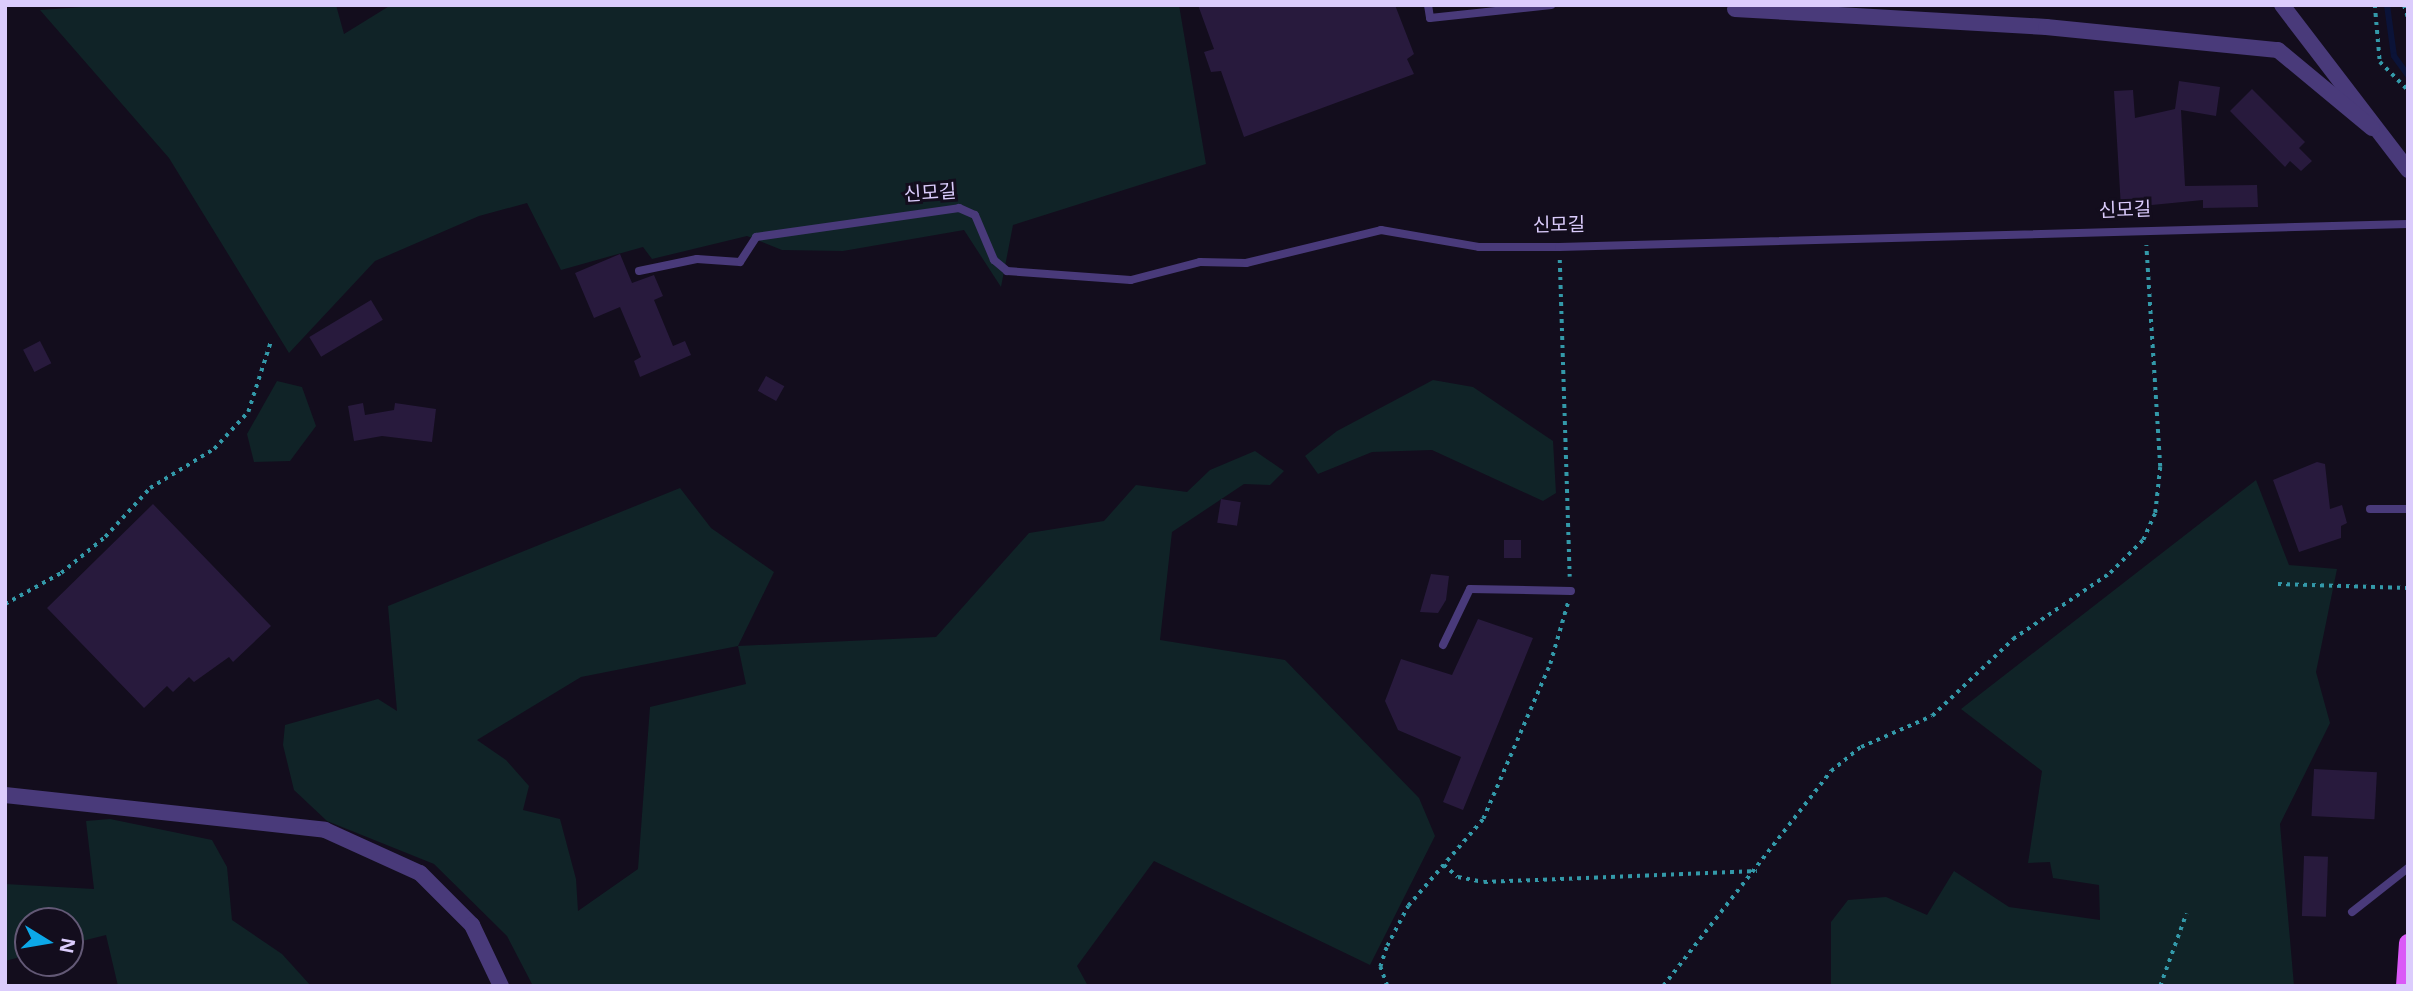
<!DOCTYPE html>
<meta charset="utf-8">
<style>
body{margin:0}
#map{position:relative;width:2413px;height:991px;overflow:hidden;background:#130d1d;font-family:"Noto Sans","Noto Sans KR",sans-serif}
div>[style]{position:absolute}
.green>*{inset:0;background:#102327}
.stream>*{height:6px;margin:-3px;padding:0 3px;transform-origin:3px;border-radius:3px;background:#0b1338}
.building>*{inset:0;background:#281a3d;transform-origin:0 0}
.path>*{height:3.5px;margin-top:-1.75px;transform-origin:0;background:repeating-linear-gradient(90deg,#3399a9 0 3.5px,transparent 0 8.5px)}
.service>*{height:8px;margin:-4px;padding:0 4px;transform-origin:4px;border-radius:4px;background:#493a7a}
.minor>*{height:16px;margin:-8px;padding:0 8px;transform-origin:8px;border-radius:8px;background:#493a7a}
.primary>*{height:18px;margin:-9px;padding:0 9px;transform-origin:9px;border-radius:9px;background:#da58f7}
span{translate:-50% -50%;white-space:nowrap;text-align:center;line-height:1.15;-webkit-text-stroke:6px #130d1d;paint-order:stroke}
.street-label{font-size:19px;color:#dbccfc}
.frame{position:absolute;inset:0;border:7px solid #dbccfc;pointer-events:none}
.north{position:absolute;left:14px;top:907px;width:70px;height:70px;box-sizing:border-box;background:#130d1d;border:2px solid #635976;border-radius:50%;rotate:101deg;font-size:19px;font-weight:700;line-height:28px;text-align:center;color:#dbccfc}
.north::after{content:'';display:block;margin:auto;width:24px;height:32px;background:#0ca8e8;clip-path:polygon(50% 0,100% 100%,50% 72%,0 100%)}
</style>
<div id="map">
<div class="green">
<div style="clip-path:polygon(110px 5px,336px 5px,344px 34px,391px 5px,1179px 5px,1206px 164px,1013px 225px,1001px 287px,964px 230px,843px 251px,782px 250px,747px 236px,652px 259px,643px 247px,561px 270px,527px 203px,479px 216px,375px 261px,289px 353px,169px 158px,40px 10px)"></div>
<div style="clip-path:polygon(1433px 380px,1473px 387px,1553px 441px,1556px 493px,1543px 501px,1432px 450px,1372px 452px,1318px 474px,1305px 456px,1337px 431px)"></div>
<div style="clip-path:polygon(277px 381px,302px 387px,316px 426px,290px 461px,254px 462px,247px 434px)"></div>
<div style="clip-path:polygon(evenodd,1255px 451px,1284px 471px,1270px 485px,1244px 484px,1172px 532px,1160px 640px,1285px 660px,1419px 798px,1435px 836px,1370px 965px,1154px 861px,1077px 966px,1088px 986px,533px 986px,507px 936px,434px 864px,327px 821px,294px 790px,283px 745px,285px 725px,378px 699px,397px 711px,388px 606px,680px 488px,711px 528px,774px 572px,738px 646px,936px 637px,1029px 533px,1104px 521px,1136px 485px,1187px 492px,1210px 470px,1255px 451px,738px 646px,746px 684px,650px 707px,638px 869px,578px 911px,576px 879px,560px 819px,523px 810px,529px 786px,506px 760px,477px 740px,581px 677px,738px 646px)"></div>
<div style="clip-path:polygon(2256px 480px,2289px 565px,2337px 569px,2316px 672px,2330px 723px,2280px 824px,2294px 986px,1831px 986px,1831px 922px,1848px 900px,1886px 897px,1927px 915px,1954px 871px,2009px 907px,2100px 920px,2099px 885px,2053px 878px,2050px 862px,2028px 863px,2042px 771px,1961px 709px)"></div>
<div style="clip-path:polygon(110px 819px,212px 840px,227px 867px,232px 920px,282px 954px,311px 986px,118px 986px,106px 935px,70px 944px,70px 921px,28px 921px,28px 955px,5px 961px,5px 884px,94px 889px,86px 821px)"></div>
</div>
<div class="stream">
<div style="left:2387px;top:5px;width:51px;rotate:82.2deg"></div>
<div style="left:2394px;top:56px;width:24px;rotate:54deg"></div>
</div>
<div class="building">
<div style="clip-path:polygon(1198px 5px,1395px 5px,1414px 54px,1407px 59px,1414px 74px,1244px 137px,1221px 71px,1211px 72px,1204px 52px,1214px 49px)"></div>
<div style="clip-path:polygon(2179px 81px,2220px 87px,2216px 116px,2181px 110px,2185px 186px,2257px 185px,2258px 207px,2203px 208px,2203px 200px,2121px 208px,2114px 91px,2133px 90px,2135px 118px,2175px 109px)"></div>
<div style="clip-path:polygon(2252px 89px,2305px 142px,2299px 148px,2312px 161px,2301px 171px,2290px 161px,2285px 167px,2230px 111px)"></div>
<div style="clip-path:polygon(620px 254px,632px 283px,654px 275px,663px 296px,654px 300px,673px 346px,685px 341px,691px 355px,640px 377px,634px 361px,641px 357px,620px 307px,594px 318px,575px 273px)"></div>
<div style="left:371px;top:300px;width:23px;height:72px;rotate:59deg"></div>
<div style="left:40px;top:341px;width:25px;height:19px;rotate:63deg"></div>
<div style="left:766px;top:376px;width:21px;height:17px;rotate:29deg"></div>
<div style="clip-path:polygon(363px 403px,365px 415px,394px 410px,395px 403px,436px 409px,432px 442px,382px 436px,354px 441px,348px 406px)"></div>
<div style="clip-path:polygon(2317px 462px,2325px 464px,2330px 509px,2342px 505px,2347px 523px,2341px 526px,2341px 538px,2299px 552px,2273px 480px)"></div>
<div style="left:1221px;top:499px;width:20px;height:24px;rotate:9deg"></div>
<div style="clip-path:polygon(153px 504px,271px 626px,233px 662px,229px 657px,194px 682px,189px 677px,173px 692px,167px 686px,144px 708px,47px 608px)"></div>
<div style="left:1504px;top:540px;width:17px;height:18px"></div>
<div style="clip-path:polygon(1431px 574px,1449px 576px,1446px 600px,1438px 613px,1420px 612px)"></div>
<div style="clip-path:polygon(1478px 619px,1533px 638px,1463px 810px,1443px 802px,1461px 757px,1398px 730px,1385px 701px,1401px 659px,1452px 675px)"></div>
<div style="left:2314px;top:769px;width:63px;height:47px;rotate:3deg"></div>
<div style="left:2304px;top:856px;width:24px;height:60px;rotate:2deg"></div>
</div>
<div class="path">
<div style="left:2375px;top:5px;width:57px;rotate:85deg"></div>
<div style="left:2380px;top:62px;width:40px;rotate:45deg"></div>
<div style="left:2404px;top:5px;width:13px;rotate:72deg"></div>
<div style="left:1560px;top:260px;width:317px;rotate:88.2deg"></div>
<div style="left:2278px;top:584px;width:130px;rotate:1.8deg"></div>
<div style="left:5px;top:604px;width:64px;rotate:-29deg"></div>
<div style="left:61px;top:573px;width:57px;rotate:-39.3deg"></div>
<div style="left:105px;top:537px;width:67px;rotate:-47.4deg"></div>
<div style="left:150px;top:488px;width:75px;rotate:-31.4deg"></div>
<div style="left:214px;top:449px;width:50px;rotate:-47.4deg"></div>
<div style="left:248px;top:412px;width:75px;rotate:-72.1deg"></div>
<div style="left:1444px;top:865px;width:18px;rotate:41deg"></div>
<div style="left:1458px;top:877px;width:26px;rotate:11deg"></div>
<div style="left:1484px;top:882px;width:273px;rotate:-2.3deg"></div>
<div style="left:1387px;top:986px;width:20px;rotate:-110deg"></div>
<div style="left:1380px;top:967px;width:22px;rotate:-72deg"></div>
<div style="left:1387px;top:946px;width:45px;rotate:-62.3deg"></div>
<div style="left:1408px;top:906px;width:115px;rotate:-49.2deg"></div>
<div style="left:1483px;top:819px;width:169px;rotate:-66.6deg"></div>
<div style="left:1550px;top:664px;width:65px;rotate:-73.8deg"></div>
<div style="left:1663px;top:986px;width:273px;rotate:-52deg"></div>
<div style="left:1831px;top:771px;width:38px;rotate:-39deg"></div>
<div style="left:1861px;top:747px;width:77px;rotate:-23.6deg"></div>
<div style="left:1932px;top:716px;width:112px;rotate:-43.5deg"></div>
<div style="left:2013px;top:639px;width:117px;rotate:-34.2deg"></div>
<div style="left:2110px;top:573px;width:47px;rotate:-45deg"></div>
<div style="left:2143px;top:540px;width:30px;rotate:-66deg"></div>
<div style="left:2155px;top:513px;width:46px;rotate:-83.8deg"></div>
<div style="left:2160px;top:467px;width:222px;rotate:-93.6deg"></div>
<div style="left:2160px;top:986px;width:77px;rotate:-70.1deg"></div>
</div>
<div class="service">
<div style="left:1428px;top:5px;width:13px;rotate:81deg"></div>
<div style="left:1430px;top:18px;width:122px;rotate:-6.1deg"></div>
<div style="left:639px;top:271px;width:59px;rotate:-11.7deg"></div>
<div style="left:697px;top:259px;width:43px;rotate:4deg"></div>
<div style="left:740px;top:262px;width:30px;rotate:-57deg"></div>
<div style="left:756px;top:237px;width:205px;rotate:-8.1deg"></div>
<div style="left:959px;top:208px;width:17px;rotate:24deg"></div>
<div style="left:975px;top:215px;width:49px;rotate:67.1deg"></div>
<div style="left:994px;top:260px;width:17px;rotate:40deg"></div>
<div style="left:1007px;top:271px;width:124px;rotate:4.2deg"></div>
<div style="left:1131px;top:280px;width:71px;rotate:-14.6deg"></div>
<div style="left:1200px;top:262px;width:46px;rotate:1.2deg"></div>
<div style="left:1246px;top:263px;width:139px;rotate:-13.7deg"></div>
<div style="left:1381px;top:230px;width:99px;rotate:9.8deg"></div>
<div style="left:1479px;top:247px;width:80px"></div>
<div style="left:1559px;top:247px;width:849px;rotate:-1.55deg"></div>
<div style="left:2370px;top:509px;width:38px"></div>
<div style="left:1443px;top:645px;width:62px;rotate:-64.3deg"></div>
<div style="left:1470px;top:589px;width:101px;rotate:1.1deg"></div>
<div style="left:2352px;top:912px;width:71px;rotate:-38.2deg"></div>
</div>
<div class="minor">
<div style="left:2282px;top:5px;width:208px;rotate:52.6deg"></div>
<div style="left:1735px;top:9px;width:312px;rotate:3.3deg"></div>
<div style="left:2046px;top:27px;width:233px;rotate:5.7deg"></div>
<div style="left:2278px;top:50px;width:122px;rotate:39.7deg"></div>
<div style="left:5px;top:795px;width:322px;rotate:6.2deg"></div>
<div style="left:325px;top:830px;width:104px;rotate:24.4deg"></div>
<div style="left:420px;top:873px;width:74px;rotate:45deg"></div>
<div style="left:472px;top:925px;width:68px;rotate:64.6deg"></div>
</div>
<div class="primary">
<div style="left:2405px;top:986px;width:43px;rotate:-86deg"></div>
</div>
<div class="street-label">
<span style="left:930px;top:193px;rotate:-4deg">신모길</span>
<span style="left:2125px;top:210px;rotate:-2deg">신모길</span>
<span style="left:1559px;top:225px;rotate:-1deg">신모길</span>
</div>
<div class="frame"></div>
<div class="north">N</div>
</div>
